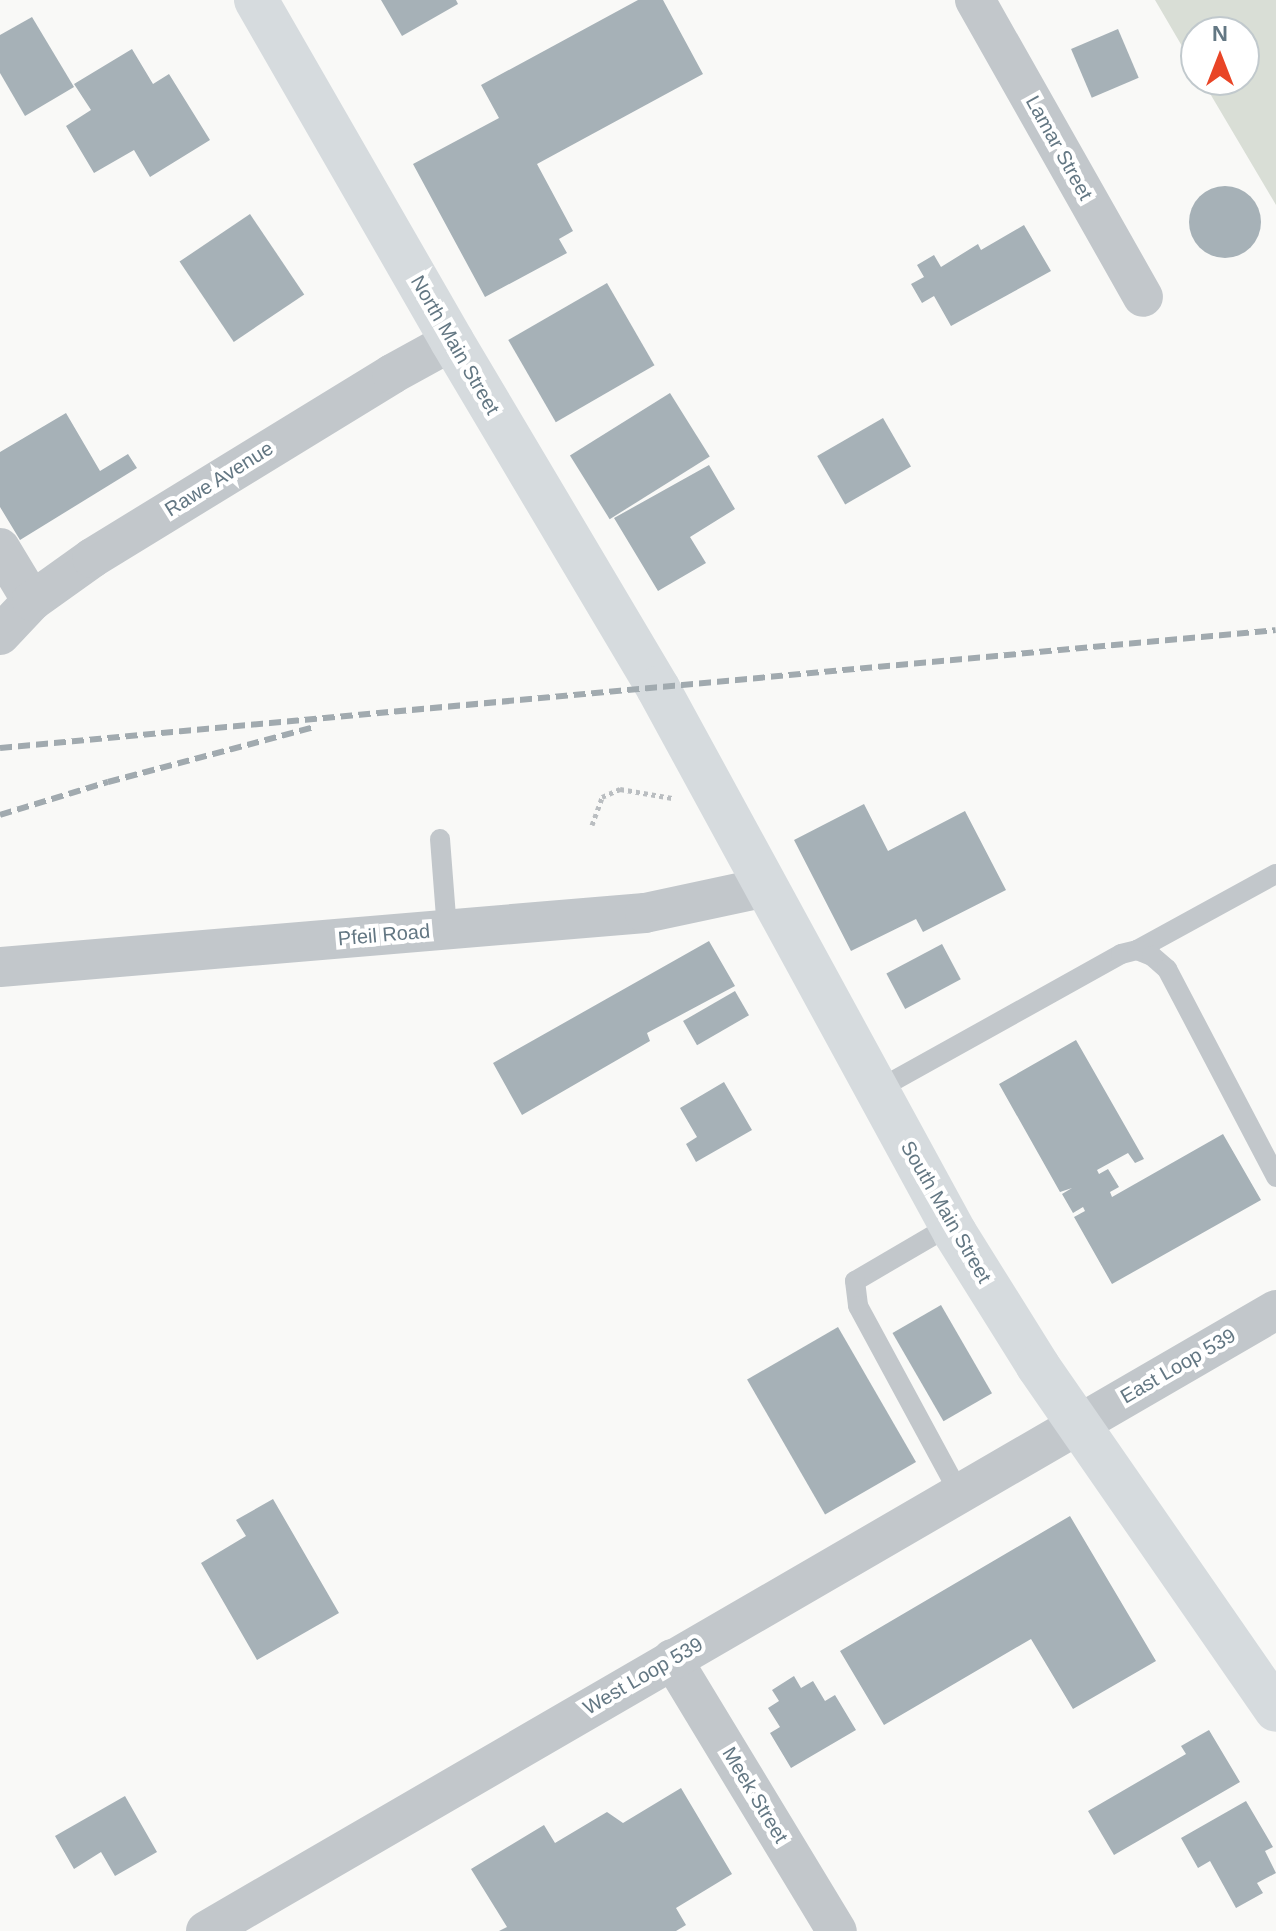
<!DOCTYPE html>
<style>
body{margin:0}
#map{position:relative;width:1276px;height:1931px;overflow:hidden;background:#f9f9f7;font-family:Helvetica,sans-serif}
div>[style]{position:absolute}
.green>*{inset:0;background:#d9ded6}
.building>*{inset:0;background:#a6b1b7;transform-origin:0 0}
.round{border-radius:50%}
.path>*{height:5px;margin-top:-2.5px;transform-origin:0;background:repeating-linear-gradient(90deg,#babec1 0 4px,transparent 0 8px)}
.lane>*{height:20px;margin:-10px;padding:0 10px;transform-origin:10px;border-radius:10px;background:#c2c7cb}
.street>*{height:40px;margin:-20px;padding:0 20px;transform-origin:20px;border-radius:20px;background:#c2c7cb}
.secondary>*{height:44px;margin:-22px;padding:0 22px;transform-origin:22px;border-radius:22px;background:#d6dbde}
.rail>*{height:6px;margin-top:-3px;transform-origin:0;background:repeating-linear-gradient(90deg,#a1aaaf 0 12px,transparent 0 18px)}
span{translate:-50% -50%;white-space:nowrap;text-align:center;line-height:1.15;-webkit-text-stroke:8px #fff;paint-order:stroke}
.street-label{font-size:20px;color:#637783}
.north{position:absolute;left:1180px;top:16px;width:80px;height:80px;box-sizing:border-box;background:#fff;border:2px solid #c1c9cd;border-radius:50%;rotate:0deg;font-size:22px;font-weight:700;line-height:32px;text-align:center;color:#637783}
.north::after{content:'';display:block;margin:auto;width:28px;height:36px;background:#e94527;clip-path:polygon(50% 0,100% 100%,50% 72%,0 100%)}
</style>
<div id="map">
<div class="green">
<div style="clip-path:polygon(1155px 0,1276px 0,1276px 205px,1202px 80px,1244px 80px,1244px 32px,1196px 32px,1196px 70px)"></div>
</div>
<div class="building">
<div style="clip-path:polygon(381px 0,456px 0,458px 4px,402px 36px)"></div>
<div style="clip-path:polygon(638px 0,663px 0,703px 74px,537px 164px,573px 231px,559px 239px,567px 253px,485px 297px,413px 164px,499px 118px,481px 85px)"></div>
<div style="clip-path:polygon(32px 17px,74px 87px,25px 116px,0 73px,0 35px)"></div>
<div style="left:1118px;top:29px;width:53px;height:51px;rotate:67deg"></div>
<div style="clip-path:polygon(132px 49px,153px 84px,169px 74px,210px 140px,150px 177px,134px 150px,94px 173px,66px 126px,91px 110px,74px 84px)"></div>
<div class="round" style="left:1189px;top:186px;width:72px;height:72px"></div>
<div style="left:250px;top:214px;width:97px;height:85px;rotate:56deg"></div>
<div style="clip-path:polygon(1024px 225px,1051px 271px,951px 326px,934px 296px,922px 303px,911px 284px,924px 277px,917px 265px,934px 255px,941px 267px,978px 244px,981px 250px)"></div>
<div style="left:607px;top:283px;width:95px;height:114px;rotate:60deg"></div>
<div style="left:670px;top:393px;width:75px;height:118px;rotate:58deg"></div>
<div style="clip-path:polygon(66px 413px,100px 471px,128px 454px,137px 468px,20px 540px,0 507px,0 452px)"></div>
<div style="left:883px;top:418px;width:56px;height:76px;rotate:60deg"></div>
<div style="clip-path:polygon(709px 465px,735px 509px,690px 537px,706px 563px,658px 591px,614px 518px)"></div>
<div style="clip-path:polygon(864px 804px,888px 851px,965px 811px,1006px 890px,923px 932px,916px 919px,851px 951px,794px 840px)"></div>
<div style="clip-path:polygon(709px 941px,735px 986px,647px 1033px,650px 1041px,522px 1115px,493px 1063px)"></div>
<div style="left:942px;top:944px;width:40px;height:63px;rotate:62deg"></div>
<div style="left:735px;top:991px;width:28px;height:60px;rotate:60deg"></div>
<div style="clip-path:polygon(1076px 1040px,1144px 1159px,1135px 1163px,1128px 1153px,1097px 1170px,1099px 1174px,1108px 1169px,1119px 1187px,1110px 1192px,1112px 1197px,1223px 1134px,1261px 1200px,1112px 1284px,1074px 1217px,1085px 1211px,1083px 1207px,1073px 1213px,1062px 1194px,1072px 1188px,1060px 1192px,999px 1084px)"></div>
<div style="clip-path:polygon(724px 1082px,752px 1130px,696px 1162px,686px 1144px,697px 1137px,680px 1108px)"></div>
<div style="left:941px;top:1305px;width:102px;height:56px;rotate:60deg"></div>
<div style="left:838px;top:1327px;width:156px;height:105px;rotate:60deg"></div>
<div style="clip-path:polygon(273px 1499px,339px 1613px,257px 1660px,201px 1563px,246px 1536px,236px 1520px)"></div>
<div style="clip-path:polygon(1070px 1516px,1156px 1661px,1073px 1709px,1031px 1639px,884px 1725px,840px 1651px)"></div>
<div style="clip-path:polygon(794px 1676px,801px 1688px,813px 1681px,825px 1701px,835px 1695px,856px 1730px,791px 1768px,770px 1733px,780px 1727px,768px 1708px,779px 1701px,772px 1690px)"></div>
<div style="clip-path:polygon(1209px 1730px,1240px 1782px,1114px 1855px,1088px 1811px,1186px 1754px,1181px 1746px)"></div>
<div style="clip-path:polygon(681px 1788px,732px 1874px,676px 1908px,686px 1925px,676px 1931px,499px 1931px,507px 1927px,471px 1869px,544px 1825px,555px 1843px,607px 1812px,623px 1823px)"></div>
<div style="clip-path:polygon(125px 1796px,157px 1852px,115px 1876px,101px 1852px,74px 1869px,55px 1836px)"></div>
<div style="clip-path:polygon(1246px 1801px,1273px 1847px,1265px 1851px,1276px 1873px,1257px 1883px,1263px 1893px,1236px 1908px,1210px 1861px,1198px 1868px,1181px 1838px)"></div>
</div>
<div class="path">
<div style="left:592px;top:825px;width:30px;rotate:-70deg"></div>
<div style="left:602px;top:797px;width:20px;rotate:-24deg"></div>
<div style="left:620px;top:789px;width:53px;rotate:9.8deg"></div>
</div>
<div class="lane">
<div style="left:440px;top:839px;width:91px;rotate:85.6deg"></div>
<div style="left:1137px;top:950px;width:158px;rotate:-28.7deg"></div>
<div style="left:877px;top:1090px;width:279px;rotate:-29.1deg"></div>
<div style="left:1121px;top:954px;width:16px;rotate:-14deg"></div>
<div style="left:1137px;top:950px;width:16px;rotate:22deg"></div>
<div style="left:1152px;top:956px;width:20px;rotate:41deg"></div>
<div style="left:1167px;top:969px;width:235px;rotate:62.3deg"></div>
<div style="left:951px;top:1225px;width:111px;rotate:149.7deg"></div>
<div style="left:855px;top:1281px;width:25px;rotate:83deg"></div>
<div style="left:858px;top:1306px;width:213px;rotate:61.6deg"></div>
</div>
<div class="street">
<div style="left:975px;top:0;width:341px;rotate:60.5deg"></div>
<div style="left:0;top:548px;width:62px;rotate:58.9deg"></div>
<div style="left:0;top:635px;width:47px;rotate:-46.7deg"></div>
<div style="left:32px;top:601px;width:74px;rotate:-35.6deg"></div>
<div style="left:92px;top:558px;width:352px;rotate:-31.5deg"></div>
<div style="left:392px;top:374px;width:68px;rotate:-28.8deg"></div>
<div style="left:0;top:967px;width:647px;rotate:-4.79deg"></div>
<div style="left:645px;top:913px;width:124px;rotate:-12.1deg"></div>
<div style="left:672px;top:1659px;width:318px;rotate:58.8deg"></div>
<div style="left:206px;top:1931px;width:1237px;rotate:-30.13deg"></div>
</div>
<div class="secondary">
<div style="left:256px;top:0;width:393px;rotate:60.1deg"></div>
<div style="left:452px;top:341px;width:404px;rotate:59.3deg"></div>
<div style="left:658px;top:688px;width:621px;rotate:61.41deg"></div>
<div style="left:955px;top:1233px;width:157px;rotate:58deg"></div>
<div style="left:1038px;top:1366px;width:418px;rotate:55.3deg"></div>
</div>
<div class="rail">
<div style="left:0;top:748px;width:1281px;rotate:-5.28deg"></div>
<div style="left:0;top:815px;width:113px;rotate:-17deg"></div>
<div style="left:108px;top:782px;width:214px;rotate:-14.9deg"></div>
</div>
<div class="street-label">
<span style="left:1059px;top:148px;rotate:61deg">Lamar Street</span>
<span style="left:455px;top:345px;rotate:60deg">North Main Street</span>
<span style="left:219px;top:479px;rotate:-32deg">Rawe Avenue</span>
<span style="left:384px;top:935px;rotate:-5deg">Pfeil Road</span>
<span style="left:946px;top:1212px;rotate:60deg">South Main Street</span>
<span style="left:1178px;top:1366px;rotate:-30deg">East Loop 539</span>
<span style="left:643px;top:1676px;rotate:-30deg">West Loop 539</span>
<span style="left:755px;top:1795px;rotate:59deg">Meek Street</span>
</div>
<div class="north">N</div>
</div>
